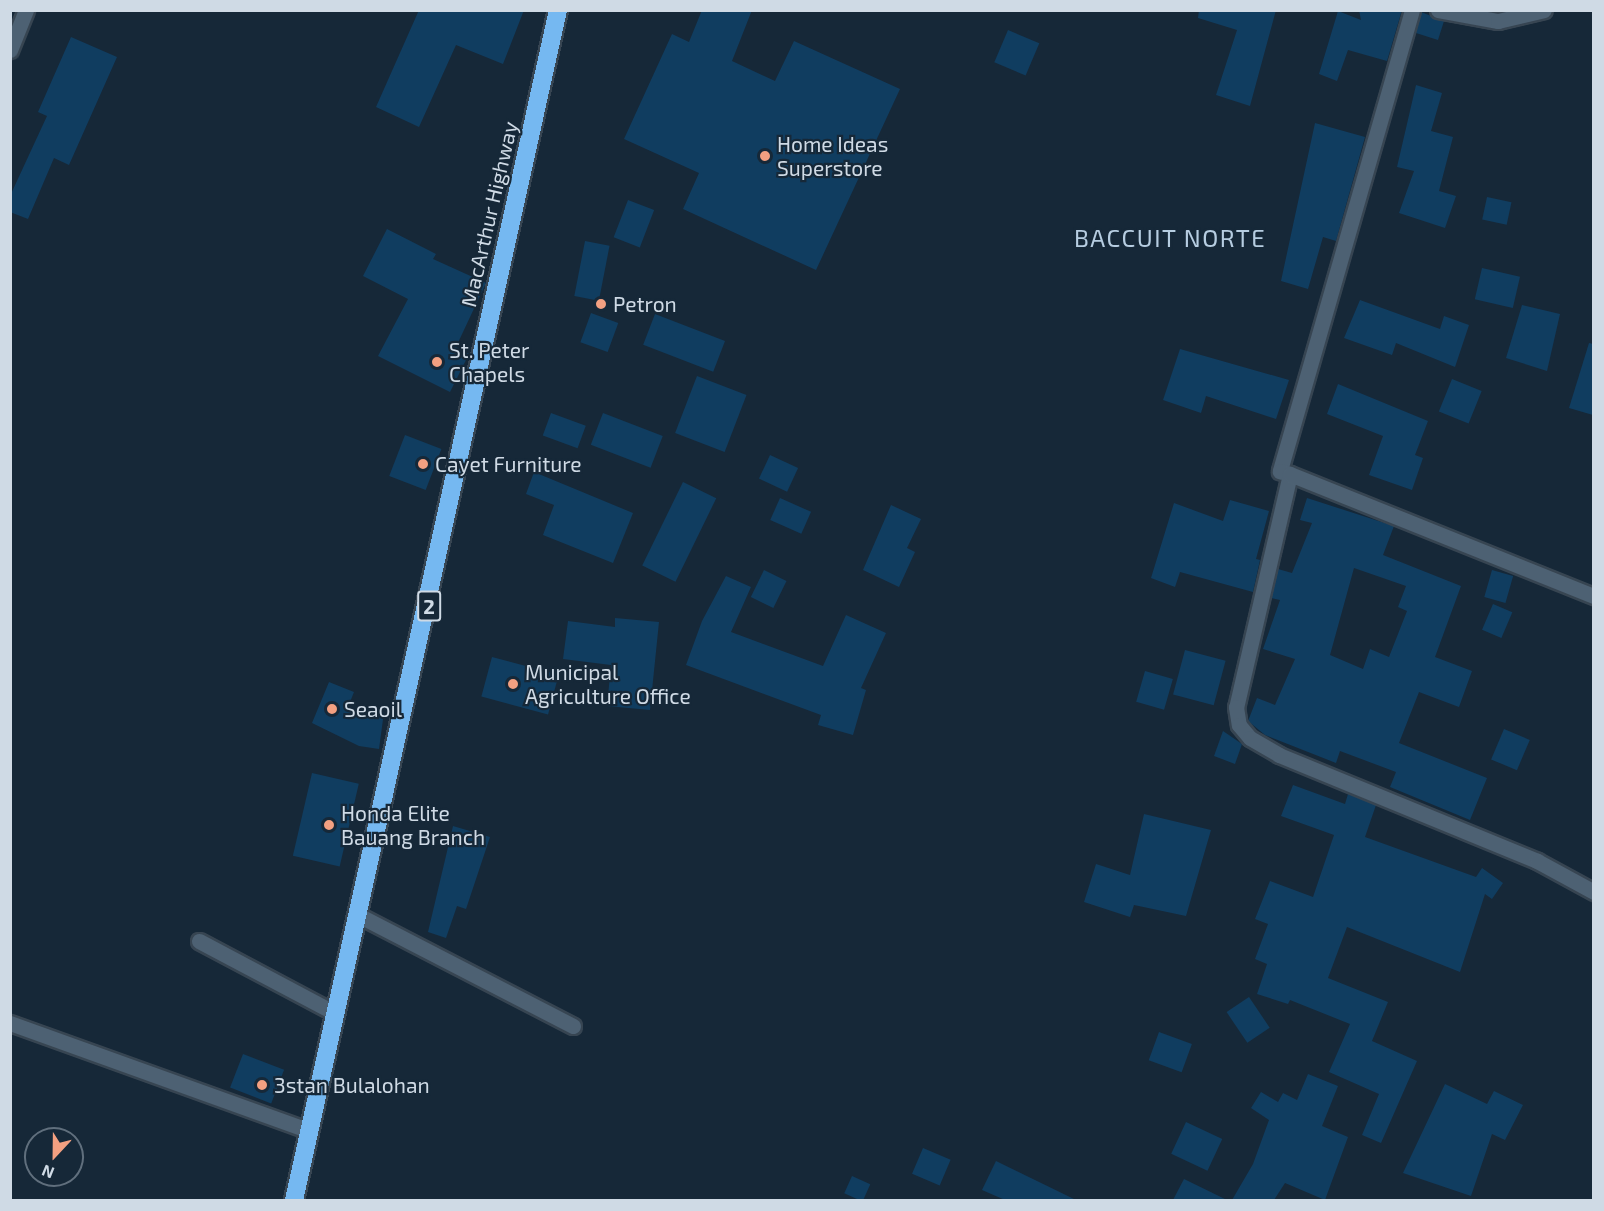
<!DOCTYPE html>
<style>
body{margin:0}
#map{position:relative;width:1604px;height:1211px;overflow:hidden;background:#162838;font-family:"Exo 2",sans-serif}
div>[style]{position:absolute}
.building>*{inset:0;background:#103d60;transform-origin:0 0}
.roads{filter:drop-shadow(2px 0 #374552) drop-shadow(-2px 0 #374552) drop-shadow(0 2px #374552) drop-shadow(0 -2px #374552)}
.street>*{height:15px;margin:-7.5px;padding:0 7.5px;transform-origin:7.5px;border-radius:7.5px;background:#4d6173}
.highway>*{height:18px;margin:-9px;padding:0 9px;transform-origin:9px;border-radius:9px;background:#75b8f1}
.dots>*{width:16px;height:16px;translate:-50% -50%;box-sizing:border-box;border:3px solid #162838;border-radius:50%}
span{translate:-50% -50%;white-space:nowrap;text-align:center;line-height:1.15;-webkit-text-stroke:4.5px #162838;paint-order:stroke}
.shield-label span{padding:2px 4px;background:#162838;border:2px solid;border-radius:4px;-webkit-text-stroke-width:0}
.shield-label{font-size:20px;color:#cfdae5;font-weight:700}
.poi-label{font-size:21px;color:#cfdae5}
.left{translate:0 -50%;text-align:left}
.street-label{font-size:21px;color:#cfdae5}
.quarter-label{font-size:24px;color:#b6cde1;letter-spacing:1.5px}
.frame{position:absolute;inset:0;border:12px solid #cfdae5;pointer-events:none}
.north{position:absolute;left:24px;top:1127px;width:60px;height:60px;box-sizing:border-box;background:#162838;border:2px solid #606f7d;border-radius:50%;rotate:202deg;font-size:16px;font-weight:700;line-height:24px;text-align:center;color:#cfdae5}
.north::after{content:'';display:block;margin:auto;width:21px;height:27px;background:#f3a081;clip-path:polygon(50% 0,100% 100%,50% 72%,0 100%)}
</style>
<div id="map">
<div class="building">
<div style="clip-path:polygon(419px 10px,524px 10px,503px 64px,456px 45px,419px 127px,376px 107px)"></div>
<div style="clip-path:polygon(702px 10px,752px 10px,732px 61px,775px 81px,794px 41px,900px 89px,816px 270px,683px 209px,699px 173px,624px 139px,672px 34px,689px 42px)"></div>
<div style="clip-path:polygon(1199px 10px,1276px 10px,1250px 106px,1216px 95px,1237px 30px,1198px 18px)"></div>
<div style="clip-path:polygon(1359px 10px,1402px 10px,1387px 61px,1348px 50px,1337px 81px,1319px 74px,1338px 11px,1361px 20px)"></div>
<div style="clip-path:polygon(1421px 12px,1444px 21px,1438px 40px,1416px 33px)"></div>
<div style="left:1008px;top:30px;width:34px;height:35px;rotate:23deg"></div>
<div style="clip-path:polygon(71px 37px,117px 57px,69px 165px,54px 158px,28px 219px,10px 212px,10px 196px,47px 116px,38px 112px)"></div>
<div style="clip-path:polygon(1416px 85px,1442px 93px,1431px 131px,1453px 137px,1439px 191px,1456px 196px,1445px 228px,1399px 213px,1414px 171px,1397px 167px)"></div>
<div style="clip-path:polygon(1315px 123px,1365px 137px,1336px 241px,1323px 237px,1308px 289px,1281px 281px)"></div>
<div style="left:1487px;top:197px;width:25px;height:23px;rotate:12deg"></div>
<div style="left:628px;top:200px;width:28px;height:40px;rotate:21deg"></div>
<div style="clip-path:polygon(387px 229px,436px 254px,433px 259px,486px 283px,456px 347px,469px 354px,450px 392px,378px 356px,408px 299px,363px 276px)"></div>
<div style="left:585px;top:241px;width:25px;height:56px;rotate:11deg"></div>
<div style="left:1482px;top:268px;width:39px;height:32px;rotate:13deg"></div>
<div style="clip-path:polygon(1360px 300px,1440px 329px,1444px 316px,1469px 325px,1455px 367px,1396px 343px,1392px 355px,1344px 338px)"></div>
<div style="clip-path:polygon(1522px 305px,1560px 314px,1547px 371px,1506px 358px)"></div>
<div style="left:591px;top:313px;width:29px;height:31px;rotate:20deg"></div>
<div style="left:655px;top:314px;width:75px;height:33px;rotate:21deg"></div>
<div style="clip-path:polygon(1589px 343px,1593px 344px,1593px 415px,1569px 408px)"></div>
<div style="clip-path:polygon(1180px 349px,1289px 380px,1276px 419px,1206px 396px,1201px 413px,1163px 400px)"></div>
<div style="left:697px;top:376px;width:53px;height:61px;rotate:21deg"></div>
<div style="left:1452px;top:379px;width:32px;height:35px;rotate:22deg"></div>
<div style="clip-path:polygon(1338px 384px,1428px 421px,1415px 455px,1423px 458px,1412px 490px,1369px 475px,1383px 436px,1327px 414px)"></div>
<div style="left:551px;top:413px;width:37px;height:24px;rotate:20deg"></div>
<div style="left:603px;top:413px;width:64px;height:34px;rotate:21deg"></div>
<div style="left:405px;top:435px;width:39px;height:44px;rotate:21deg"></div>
<div style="left:770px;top:455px;width:31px;height:26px;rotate:25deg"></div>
<div style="clip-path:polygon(534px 472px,633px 513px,613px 563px,543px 535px,554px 505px,526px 494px)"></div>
<div style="left:683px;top:482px;width:37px;height:93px;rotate:26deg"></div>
<div style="left:780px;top:498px;width:34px;height:24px;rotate:24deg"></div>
<div style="clip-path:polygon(evenodd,1307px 498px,1394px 526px,1383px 555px,1461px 586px,1435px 657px,1472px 671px,1459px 707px,1419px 692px,1399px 743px,1487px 778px,1470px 820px,1390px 787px,1396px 772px,1340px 751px,1336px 763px,1265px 735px,1248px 721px,1257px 698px,1275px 705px,1295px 659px,1263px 649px,1280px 600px,1271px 598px,1278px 569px,1292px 573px,1312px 523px,1300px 520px,1307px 498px,1354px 568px,1406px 586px,1398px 607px,1407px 611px,1389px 657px,1370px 649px,1363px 669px,1330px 655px,1354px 568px)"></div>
<div style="clip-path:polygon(1230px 500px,1269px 511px,1256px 559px,1260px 560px,1253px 592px,1180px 572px,1175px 587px,1151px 578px,1174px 503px,1223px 521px)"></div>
<div style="clip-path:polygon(891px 505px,921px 519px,907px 548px,915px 552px,899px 587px,863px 570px)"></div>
<div style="left:764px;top:570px;width:25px;height:30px;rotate:26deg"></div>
<div style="left:1492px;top:570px;width:22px;height:28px;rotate:16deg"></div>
<div style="clip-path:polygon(726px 576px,751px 587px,731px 632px,823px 666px,846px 615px,886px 633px,861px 688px,866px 690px,853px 735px,818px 725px,821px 715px,686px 665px,702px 621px)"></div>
<div style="left:1493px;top:604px;width:21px;height:28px;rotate:23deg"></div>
<div style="clip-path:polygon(615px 618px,659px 622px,650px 710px,607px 706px,611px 665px,563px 659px,568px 621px,615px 627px)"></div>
<div style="left:1185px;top:650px;width:42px;height:46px;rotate:15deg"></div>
<div style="left:492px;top:657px;width:69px;height:41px;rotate:15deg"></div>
<div style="left:1145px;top:671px;width:29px;height:32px;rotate:16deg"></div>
<div style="clip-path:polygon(329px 682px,354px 692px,348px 707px,384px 712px,379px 749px,359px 746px,312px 723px)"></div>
<div style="left:1504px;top:729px;width:28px;height:33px;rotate:23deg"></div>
<div style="clip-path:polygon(1223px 731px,1242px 744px,1235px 764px,1214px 756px)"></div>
<div style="left:312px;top:773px;width:48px;height:85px;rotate:13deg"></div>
<div style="clip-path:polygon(1293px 785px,1345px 804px,1348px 794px,1376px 805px,1365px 837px,1476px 877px,1482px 868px,1503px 883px,1492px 899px,1485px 894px,1460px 972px,1347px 927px,1328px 978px,1388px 1002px,1372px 1041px,1417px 1061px,1381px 1143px,1362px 1135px,1379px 1094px,1329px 1072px,1350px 1024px,1290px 1000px,1288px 1004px,1257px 994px,1267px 964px,1255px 959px,1268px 924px,1255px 919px,1270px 881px,1313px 897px,1334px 835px,1281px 816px)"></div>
<div style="clip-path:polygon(1144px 814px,1211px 830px,1186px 916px,1134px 905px,1130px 917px,1084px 902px,1096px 864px,1130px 875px)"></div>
<div style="clip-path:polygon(453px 826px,490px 837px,466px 909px,457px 906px,446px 938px,428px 932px)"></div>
<div style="left:1249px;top:997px;width:37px;height:27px;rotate:56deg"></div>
<div style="left:1159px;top:1032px;width:35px;height:30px;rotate:20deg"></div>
<div style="left:243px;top:1054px;width:44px;height:36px;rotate:21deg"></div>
<div style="clip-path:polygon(1308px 1074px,1338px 1086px,1322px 1126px,1348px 1137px,1325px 1200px,1285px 1183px,1274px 1200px,1232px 1200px,1253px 1164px,1269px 1120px,1251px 1108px,1261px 1092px,1278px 1102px,1283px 1093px,1297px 1100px)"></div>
<div style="clip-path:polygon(1445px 1084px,1487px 1104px,1494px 1091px,1523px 1105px,1505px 1140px,1492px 1134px,1471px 1196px,1403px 1173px)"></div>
<div style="left:1186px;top:1122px;width:40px;height:35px;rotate:25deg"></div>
<div style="left:923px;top:1148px;width:30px;height:28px;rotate:23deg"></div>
<div style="clip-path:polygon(996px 1161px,1076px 1200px,1005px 1200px,982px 1190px)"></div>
<div style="left:852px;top:1176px;width:20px;height:19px;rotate:24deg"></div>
<div style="clip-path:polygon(1184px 1179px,1227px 1200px,1173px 1200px)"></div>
</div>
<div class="roads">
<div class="street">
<div style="left:1412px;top:10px;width:480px;rotate:106deg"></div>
<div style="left:1280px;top:471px;width:10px;rotate:17deg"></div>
<div style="left:1290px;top:474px;width:239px;rotate:103deg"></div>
<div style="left:1236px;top:707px;width:18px;rotate:81deg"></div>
<div style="left:1239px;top:725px;width:17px;rotate:50deg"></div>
<div style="left:1250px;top:738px;width:34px;rotate:30deg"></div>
<div style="left:1279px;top:755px;width:279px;rotate:22.3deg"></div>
<div style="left:1537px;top:861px;width:65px;rotate:28.5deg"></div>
<div style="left:1438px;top:10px;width:61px;rotate:10.4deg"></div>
<div style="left:1498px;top:21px;width:47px;rotate:-13.4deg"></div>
<div style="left:10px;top:50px;width:43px;rotate:-68.2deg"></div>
<div style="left:1290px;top:474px;width:328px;rotate:21.9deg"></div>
<div style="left:358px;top:915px;width:242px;rotate:27.3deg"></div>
<div style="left:199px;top:941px;width:154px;rotate:27.9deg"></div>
<div style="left:10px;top:1023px;width:317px;rotate:19.8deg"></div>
</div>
<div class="highway">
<div style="left:294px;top:1200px;width:1219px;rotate:-77.49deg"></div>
</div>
</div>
<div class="dots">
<div style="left:765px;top:156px;background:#f3a081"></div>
<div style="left:601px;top:304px;background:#f3a081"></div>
<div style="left:437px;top:362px;background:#f3a081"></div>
<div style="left:423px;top:464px;background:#f3a081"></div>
<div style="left:513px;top:684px;background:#f3a081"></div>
<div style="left:332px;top:709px;background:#f3a081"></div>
<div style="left:329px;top:825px;background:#f3a081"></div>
<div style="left:262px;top:1085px;background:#f3a081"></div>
</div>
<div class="shield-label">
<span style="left:429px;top:606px">2</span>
</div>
<div class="poi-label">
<span class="left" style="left:777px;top:156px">Home Ideas<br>Superstore</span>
<span class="left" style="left:613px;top:304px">Petron</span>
<span class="left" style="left:449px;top:362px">St. Peter<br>Chapels</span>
<span class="left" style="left:435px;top:464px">Cayet Furniture</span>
<span class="left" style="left:525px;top:684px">Municipal<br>Agriculture Office</span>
<span class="left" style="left:344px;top:709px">Seaoil</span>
<span class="left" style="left:341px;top:825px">Honda Elite<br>Bauang Branch</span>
<span class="left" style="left:274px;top:1085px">3stan Bulalohan</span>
</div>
<div class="street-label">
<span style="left:489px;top:214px;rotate:-77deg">MacArthur Highway</span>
</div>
<div class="quarter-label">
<span style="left:1170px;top:238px">BACCUIT NORTE</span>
</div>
<div class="frame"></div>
<div class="north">N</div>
</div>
